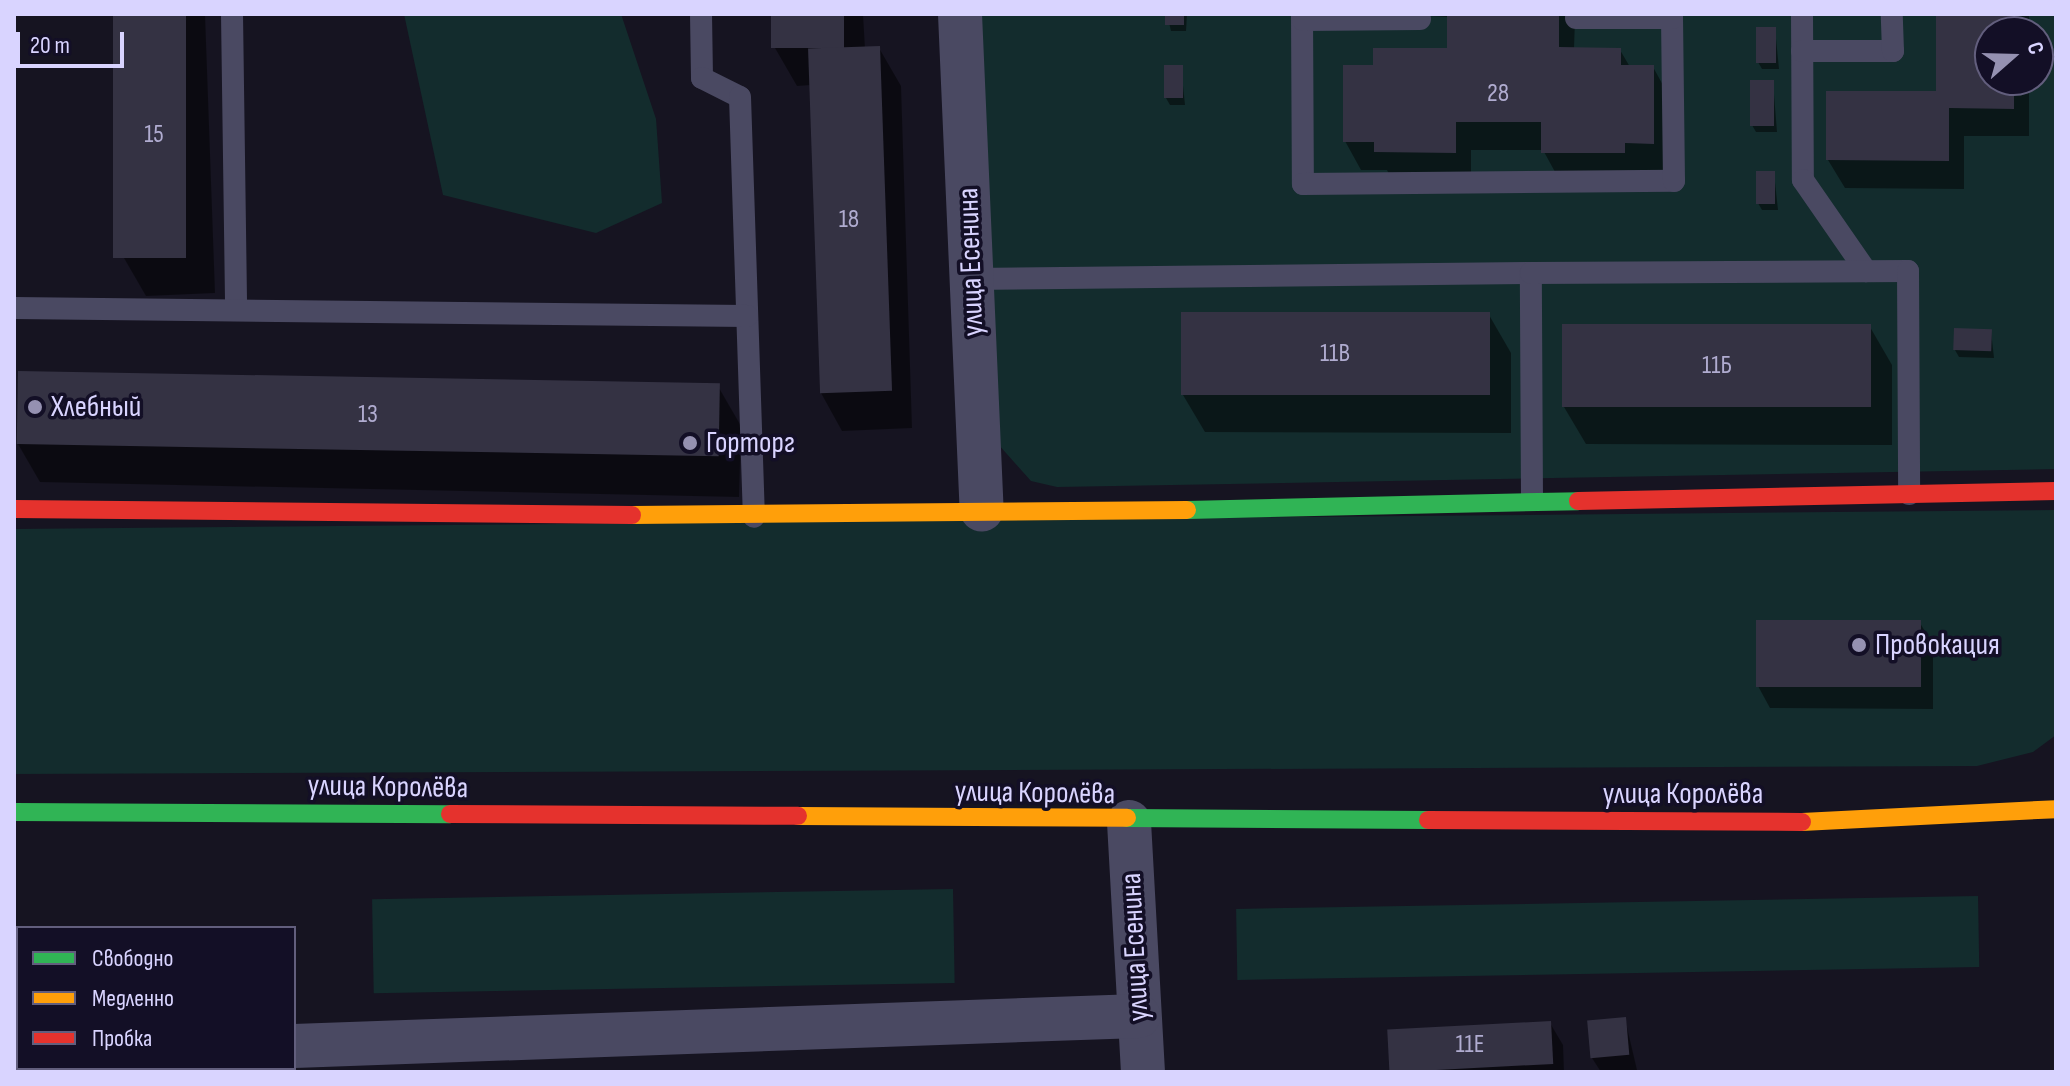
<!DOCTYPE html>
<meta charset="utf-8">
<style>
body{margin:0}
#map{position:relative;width:2070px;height:1086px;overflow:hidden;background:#161421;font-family:"Sofia Sans Condensed",sans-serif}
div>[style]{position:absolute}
.green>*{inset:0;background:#132c2d;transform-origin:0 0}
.shadow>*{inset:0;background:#0007}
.building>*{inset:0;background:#343243;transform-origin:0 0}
.lane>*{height:22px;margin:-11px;padding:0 11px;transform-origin:11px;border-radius:11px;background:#4a4962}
.street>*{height:44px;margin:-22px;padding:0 22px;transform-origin:22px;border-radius:22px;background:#4a4962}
.fast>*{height:18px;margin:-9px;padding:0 9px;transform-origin:9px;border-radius:9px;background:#30b455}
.slow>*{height:18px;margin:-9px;padding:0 9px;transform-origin:9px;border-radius:9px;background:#ff9f0a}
.jam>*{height:18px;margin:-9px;padding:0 9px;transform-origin:9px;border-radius:9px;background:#e5322d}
.dots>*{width:22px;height:22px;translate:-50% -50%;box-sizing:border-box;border:4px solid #130f26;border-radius:50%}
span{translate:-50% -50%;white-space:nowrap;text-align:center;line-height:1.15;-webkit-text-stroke:7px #130f26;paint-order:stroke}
.number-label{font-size:26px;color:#b0acd0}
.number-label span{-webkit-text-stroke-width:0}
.street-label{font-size:30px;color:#d9d4ff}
.poi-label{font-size:30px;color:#d9d4ff}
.left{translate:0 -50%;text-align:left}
.frame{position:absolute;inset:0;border:16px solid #d9d4ff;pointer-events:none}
.legend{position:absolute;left:16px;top:926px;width:280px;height:144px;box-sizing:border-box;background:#130f26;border:2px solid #625e7d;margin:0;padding:10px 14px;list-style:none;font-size:24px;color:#d9d4ff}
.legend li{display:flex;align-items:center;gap:16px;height:40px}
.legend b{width:40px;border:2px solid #625e7d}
.north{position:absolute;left:1974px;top:16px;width:80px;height:80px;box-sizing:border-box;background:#130f26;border:2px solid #625e7d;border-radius:50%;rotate:70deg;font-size:22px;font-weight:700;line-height:32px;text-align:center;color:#d9d4ff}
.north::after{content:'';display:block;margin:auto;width:28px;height:36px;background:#9591b1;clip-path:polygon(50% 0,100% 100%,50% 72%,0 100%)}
.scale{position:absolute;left:16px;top:32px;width:108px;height:36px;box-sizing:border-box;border:4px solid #d9d4ff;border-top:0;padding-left:10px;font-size:24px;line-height:28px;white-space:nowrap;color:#d9d4ff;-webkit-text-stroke:6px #130f26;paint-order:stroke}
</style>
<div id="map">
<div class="green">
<div style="clip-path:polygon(404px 14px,621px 14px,656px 119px,662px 203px,596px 233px,443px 195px)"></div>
<div style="clip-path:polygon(evenodd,979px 14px,2056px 14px,2056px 469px,1057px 487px,1031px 481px,998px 444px,979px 14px,1990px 32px,2038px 32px,2038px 80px,1990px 80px,1990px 32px)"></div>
<div style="clip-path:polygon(2056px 510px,2056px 735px,2033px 752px,1977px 766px,14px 774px,14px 529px)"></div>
<div style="left:953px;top:889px;width:94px;height:581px;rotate:89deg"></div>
<div style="left:1978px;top:896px;width:71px;height:742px;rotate:89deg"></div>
</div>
<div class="shadow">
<div style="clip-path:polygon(115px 14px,205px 14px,215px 293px,146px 296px,124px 258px)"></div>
<div style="clip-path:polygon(773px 14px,863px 14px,865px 49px,879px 48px,901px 86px,912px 428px,842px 431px,821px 393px,811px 85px,797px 86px,775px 48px)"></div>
<div style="clip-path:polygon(1167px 14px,1187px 14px,1186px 31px,1171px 31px)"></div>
<div style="clip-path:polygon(1390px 14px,1637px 14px,1575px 18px,1574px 49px,1620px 50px,1630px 67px,1653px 67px,1669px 96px,1669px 172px,1560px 181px,1543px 150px,1471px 150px,1471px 181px,1392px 180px,1387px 170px,1361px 170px,1345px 141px,1375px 67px,1449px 50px,1449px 17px)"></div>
<div style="clip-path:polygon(1938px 14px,2029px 14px,2029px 32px,1990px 32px,1990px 80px,2029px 80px,2029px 136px,1964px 136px,1964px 189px,1845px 188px,1828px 160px,1938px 93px)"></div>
<div style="clip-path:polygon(1775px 29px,1779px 69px,1762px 69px,1758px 62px)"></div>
<div style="clip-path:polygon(1181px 67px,1185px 105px,1170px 105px,1166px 98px)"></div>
<div style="clip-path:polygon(1773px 82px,1777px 132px,1756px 132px,1752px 125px)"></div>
<div style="clip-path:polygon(1774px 173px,1778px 210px,1762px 210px,1758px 203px)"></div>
<div style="clip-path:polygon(1489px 315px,1511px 353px,1511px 433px,1205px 432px,1183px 395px)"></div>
<div style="clip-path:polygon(1870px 327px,1892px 365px,1892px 445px,1586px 444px,1564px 407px)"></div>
<div style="clip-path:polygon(1991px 331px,1994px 358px,1959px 357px,1955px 350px)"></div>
<div style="clip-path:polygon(719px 388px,741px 426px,739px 497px,40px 482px,18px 444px)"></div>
<div style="clip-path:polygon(1920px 623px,1933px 645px,1933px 709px,1770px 708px,1758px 686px)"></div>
<div style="clip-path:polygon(1625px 1019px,1637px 1070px,1601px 1072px,1592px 1058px)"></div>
<div style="clip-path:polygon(1550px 1023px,1563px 1045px,1564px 1072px,1391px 1069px)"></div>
</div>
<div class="building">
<div style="left:113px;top:14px;width:73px;height:244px"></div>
<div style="left:771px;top:14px;width:73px;height:34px"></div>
<div style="left:1165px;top:14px;width:19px;height:11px"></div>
<div style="clip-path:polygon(1447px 14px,1559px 14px,1559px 47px,1621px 48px,1621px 65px,1654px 65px,1654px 144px,1625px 143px,1625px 153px,1541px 153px,1541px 122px,1456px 122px,1456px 153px,1374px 152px,1374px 142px,1343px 142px,1343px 65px,1373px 65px,1373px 48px,1447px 48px)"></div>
<div style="clip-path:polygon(1936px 14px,2014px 14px,2014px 32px,1990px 32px,1990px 80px,2014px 80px,2014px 109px,1949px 108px,1949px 161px,1826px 160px,1826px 91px,1936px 91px)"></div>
<div style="left:1756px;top:27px;width:20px;height:36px"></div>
<div style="left:880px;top:46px;width:345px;height:72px;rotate:88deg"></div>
<div style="left:1164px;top:65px;width:19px;height:33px"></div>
<div style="left:1750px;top:80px;width:24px;height:46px"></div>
<div style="left:1756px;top:171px;width:19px;height:33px"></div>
<div style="left:1181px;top:312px;width:309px;height:83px"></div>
<div style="left:1562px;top:324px;width:309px;height:83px"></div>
<div style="left:1954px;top:328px;width:38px;height:22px;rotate:2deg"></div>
<div style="left:18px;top:371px;width:702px;height:73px;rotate:1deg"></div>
<div style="left:1756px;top:620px;width:165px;height:67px"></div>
<div style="left:1626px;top:1017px;width:38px;height:39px;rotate:85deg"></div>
<div style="left:1551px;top:1021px;width:43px;height:164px;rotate:87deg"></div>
</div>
<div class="lane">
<div style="left:232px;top:14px;width:292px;rotate:89.2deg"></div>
<div style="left:701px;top:14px;width:64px;rotate:89.1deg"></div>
<div style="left:702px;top:78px;width:42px;rotate:26.6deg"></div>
<div style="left:740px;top:97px;width:420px;rotate:88.1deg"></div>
<div style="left:1302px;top:14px;width:170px;rotate:89.7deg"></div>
<div style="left:1303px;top:184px;width:371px;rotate:-0.5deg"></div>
<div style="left:1674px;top:181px;width:167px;rotate:-90.7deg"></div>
<div style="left:1802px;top:14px;width:166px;rotate:89.7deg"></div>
<div style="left:1803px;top:180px;width:111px;rotate:55.3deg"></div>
<div style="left:1576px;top:18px;width:96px"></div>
<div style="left:1303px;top:20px;width:117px;rotate:-0.5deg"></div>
<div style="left:1802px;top:51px;width:91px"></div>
<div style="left:1893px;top:51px;width:37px;rotate:-92deg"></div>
<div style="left:971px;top:279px;width:560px;rotate:-0.61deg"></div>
<div style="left:14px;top:308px;width:733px;rotate:0.63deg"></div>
<div style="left:1532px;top:500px;width:227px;rotate:-90.3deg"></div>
<div style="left:1531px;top:273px;width:377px;rotate:-0.3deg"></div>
<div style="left:1908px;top:271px;width:223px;rotate:89.7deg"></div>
</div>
<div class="street">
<div style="left:960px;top:14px;width:496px;rotate:87.5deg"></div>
<div style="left:1129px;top:822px;width:250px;rotate:86.8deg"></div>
<div style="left:294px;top:1046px;width:845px;rotate:-2.04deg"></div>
<div style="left:14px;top:1055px;width:4px"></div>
</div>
<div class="fast">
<div style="left:1187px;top:510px;width:391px;rotate:-1.3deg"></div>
<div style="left:14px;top:812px;width:436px;rotate:0.3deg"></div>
<div style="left:1127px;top:818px;width:301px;rotate:0.4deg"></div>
</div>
<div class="slow">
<div style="left:632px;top:515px;width:555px;rotate:-0.52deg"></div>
<div style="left:798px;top:816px;width:329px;rotate:0.3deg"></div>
<div style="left:1802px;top:822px;width:254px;rotate:-2.9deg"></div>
</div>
<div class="jam">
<div style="left:1578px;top:501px;width:478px;rotate:-1.2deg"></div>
<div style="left:14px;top:509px;width:618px;rotate:0.56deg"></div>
<div style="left:450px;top:814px;width:348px;rotate:0.3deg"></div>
<div style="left:1428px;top:820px;width:374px;rotate:0.3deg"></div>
</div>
<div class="dots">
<div style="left:35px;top:407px;background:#9591b1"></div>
<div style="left:690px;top:443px;background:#9591b1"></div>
<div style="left:1859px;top:645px;background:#9591b1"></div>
</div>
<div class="number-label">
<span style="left:1498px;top:94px">28</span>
<span style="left:154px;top:135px">15</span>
<span style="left:849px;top:220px">18</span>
<span style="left:1335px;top:354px">11В</span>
<span style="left:1717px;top:366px">11Б</span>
<span style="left:368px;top:415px">13</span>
<span style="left:1470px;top:1045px">11Е</span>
</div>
<div class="street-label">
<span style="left:971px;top:262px;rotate:-92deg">улица Есенина</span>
<span style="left:388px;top:787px;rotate:1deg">улица Королёва</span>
<span style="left:1035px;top:793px;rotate:1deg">улица Королёва</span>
<span style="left:1683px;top:794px">улица Королёва</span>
<span style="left:1135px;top:947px;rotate:-93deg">улица Есенина</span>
</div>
<div class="poi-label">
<span class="left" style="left:51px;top:407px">Хлебный</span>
<span class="left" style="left:706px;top:443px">Горторг</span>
<span class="left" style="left:1875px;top:645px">Провокация</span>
</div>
<div class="frame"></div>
<ul class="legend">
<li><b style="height:10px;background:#30b455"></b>Свободно</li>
<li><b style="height:10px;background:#ff9f0a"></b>Медленно</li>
<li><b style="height:10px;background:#e5322d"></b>Пробка</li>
</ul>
<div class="north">С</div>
<div class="scale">20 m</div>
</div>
